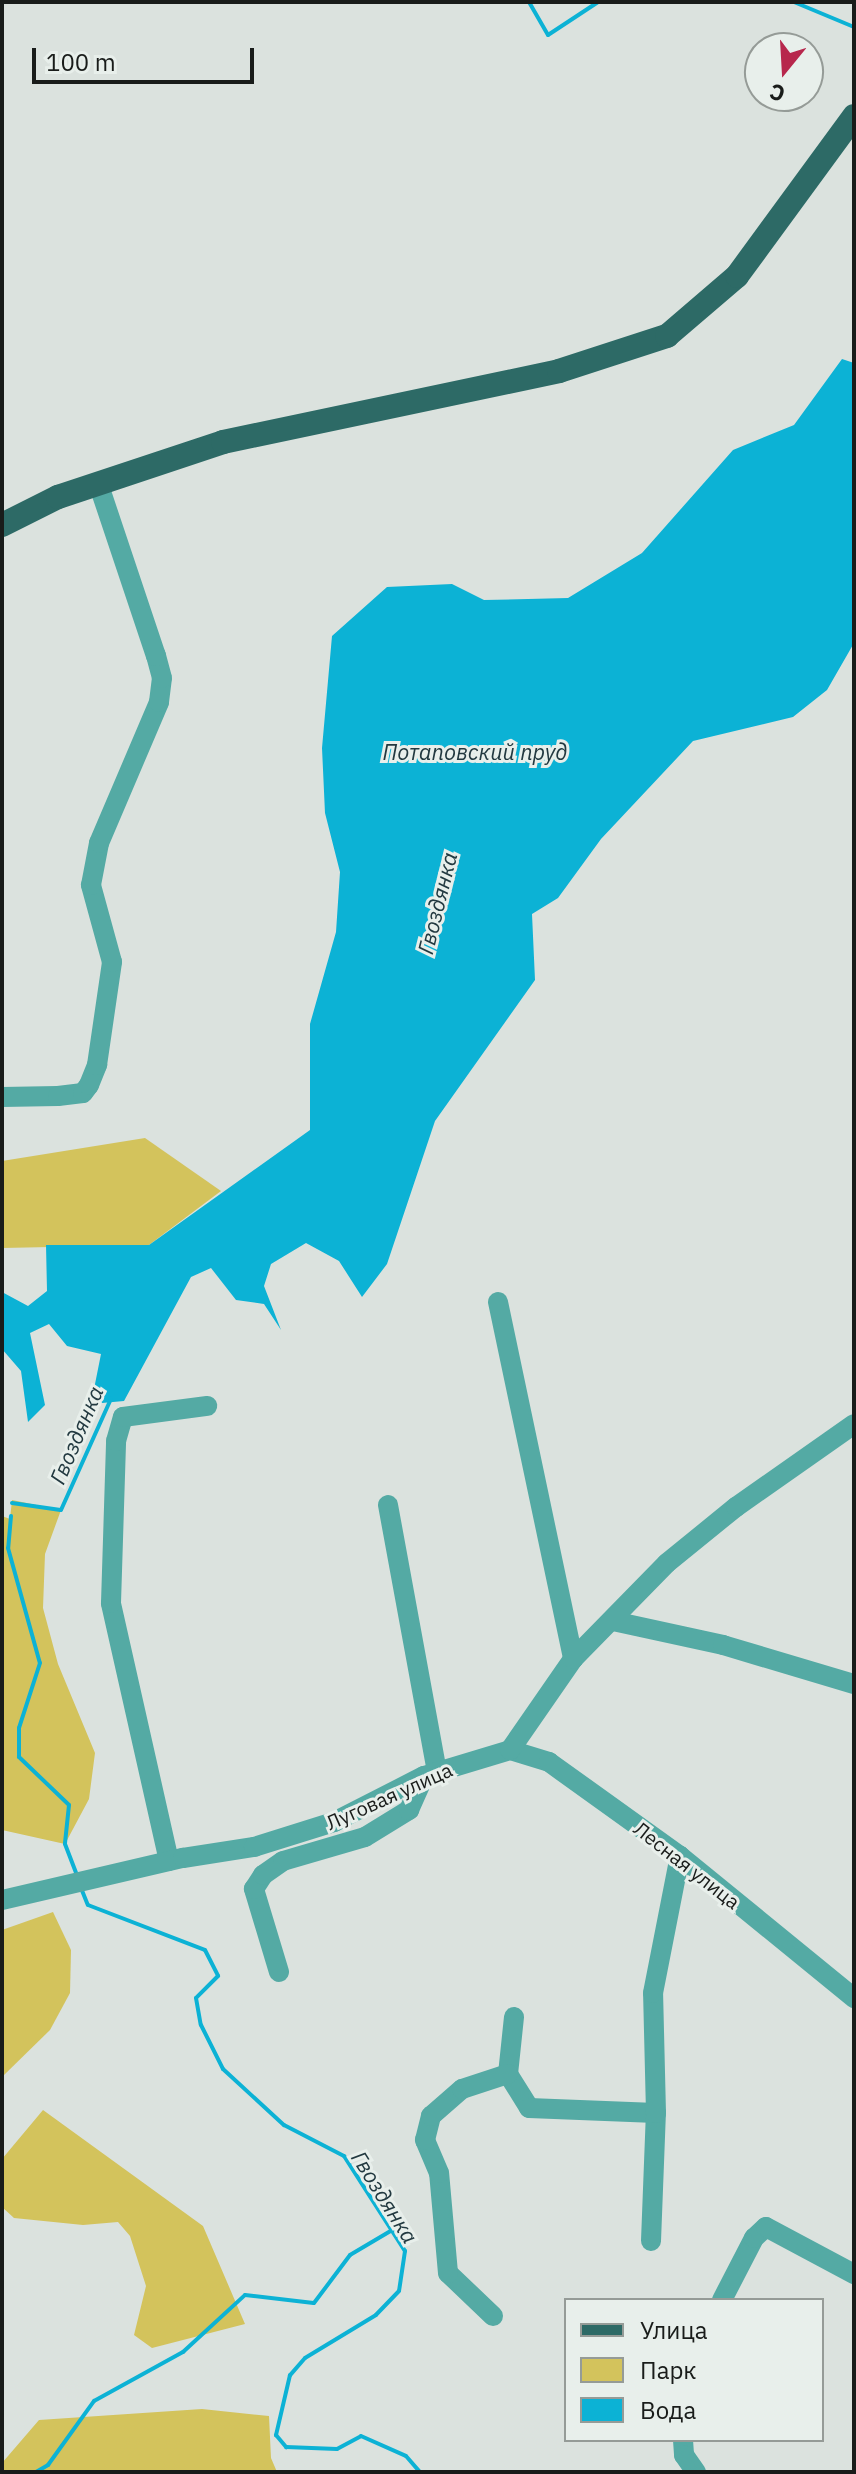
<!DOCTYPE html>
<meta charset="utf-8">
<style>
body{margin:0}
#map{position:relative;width:856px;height:2474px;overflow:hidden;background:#dbe2de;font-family:"IBM Plex Sans",sans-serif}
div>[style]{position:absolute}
.green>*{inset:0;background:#d3c35c}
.water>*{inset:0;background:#0cb2d5}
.stream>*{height:4px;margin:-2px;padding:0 2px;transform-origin:2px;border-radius:2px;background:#0cb2d5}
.minor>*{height:20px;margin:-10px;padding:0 10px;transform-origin:10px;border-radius:10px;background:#54aaa4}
.major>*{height:24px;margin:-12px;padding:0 12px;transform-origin:12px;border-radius:12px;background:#2d6a66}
span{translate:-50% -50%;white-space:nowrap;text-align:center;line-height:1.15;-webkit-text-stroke:6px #e8efeb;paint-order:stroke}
.street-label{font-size:20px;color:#191c1a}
.water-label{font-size:22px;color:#223940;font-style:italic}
.frame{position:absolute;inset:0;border:4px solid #191c1a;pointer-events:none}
.legend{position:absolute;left:564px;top:2298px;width:260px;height:144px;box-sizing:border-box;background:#e8efeb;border:2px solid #959b97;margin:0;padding:10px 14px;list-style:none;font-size:24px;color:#191c1a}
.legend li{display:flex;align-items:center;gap:16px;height:40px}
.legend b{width:40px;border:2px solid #959b97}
.north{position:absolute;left:744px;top:32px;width:80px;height:80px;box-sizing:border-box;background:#e8efeb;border:2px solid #959b97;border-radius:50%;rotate:198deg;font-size:22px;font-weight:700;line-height:32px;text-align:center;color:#191c1a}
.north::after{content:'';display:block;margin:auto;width:28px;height:36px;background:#b7274c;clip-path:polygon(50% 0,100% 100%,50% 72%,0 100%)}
.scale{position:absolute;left:32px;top:48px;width:222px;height:36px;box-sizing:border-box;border:4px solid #191c1a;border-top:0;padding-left:10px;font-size:24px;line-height:28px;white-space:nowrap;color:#191c1a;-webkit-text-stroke:6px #e8efeb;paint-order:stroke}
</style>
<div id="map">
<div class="green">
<div style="clip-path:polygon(145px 1138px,221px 1191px,149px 1245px,2px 1248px,2px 1161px)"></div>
<div style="clip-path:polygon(12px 1500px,61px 1510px,45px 1554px,43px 1608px,58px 1664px,95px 1753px,89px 1799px,65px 1844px,2px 1830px,2px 1516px,10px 1519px)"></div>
<div style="clip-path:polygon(53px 1912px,71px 1950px,70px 1993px,50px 2030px,2px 2077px,2px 1930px)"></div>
<div style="clip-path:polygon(43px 2110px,203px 2226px,245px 2324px,152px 2348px,134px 2335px,146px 2286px,130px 2236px,118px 2222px,83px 2225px,14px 2218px,2px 2207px,2px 2159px)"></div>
<div style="clip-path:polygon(202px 2409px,269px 2416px,271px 2458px,277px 2472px,2px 2472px,2px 2463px,39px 2420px)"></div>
</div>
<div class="water">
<div style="clip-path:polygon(842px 359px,854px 363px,854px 643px,827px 690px,793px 717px,693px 741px,601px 839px,558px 898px,532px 914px,535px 980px,435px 1121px,387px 1264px,362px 1297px,339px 1261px,306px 1243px,271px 1264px,264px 1286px,281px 1330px,264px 1304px,236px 1300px,211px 1268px,191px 1277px,124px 1401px,91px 1404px,101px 1354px,67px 1346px,49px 1324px,30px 1333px,45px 1405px,28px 1422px,21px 1371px,2px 1349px,2px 1292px,28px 1306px,47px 1291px,46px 1245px,149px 1245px,310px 1130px,310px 1024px,336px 932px,340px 872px,325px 813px,322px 748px,332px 636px,387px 587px,452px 584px,484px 600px,568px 598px,642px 553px,733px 450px,794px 425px)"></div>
</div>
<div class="stream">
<div style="left:529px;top:2px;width:38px;rotate:60deg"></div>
<div style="left:548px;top:35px;width:60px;rotate:-33.4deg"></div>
<div style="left:794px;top:2px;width:65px;rotate:22.6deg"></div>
<div style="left:12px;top:1503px;width:49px;rotate:8.1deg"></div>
<div style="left:61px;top:1510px;width:122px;rotate:-65.8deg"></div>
<div style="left:11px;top:1516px;width:32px;rotate:95deg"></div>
<div style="left:8px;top:1548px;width:119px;rotate:74.5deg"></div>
<div style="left:40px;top:1663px;width:68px;rotate:107.9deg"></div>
<div style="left:19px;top:1728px;width:29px;rotate:90deg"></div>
<div style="left:19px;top:1757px;width:69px;rotate:43.8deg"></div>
<div style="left:69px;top:1805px;width:39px;rotate:96deg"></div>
<div style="left:65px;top:1844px;width:34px;rotate:69deg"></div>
<div style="left:81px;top:1888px;width:18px;rotate:68deg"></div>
<div style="left:88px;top:1905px;width:125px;rotate:21deg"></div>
<div style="left:205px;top:1950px;width:29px;rotate:63deg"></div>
<div style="left:218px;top:1976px;width:31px;rotate:135deg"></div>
<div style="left:196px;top:1998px;width:27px;rotate:80deg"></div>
<div style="left:201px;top:2025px;width:49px;rotate:63.4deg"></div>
<div style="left:223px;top:2069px;width:83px;rotate:42.6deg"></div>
<div style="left:284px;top:2125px;width:68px;rotate:27.3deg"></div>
<div style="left:344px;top:2156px;width:113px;rotate:57.3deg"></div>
<div style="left:405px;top:2251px;width:40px;rotate:98.5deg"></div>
<div style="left:399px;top:2291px;width:33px;rotate:134deg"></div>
<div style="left:376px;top:2315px;width:83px;rotate:148.8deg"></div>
<div style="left:305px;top:2358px;width:23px;rotate:131deg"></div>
<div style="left:290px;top:2375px;width:62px;rotate:103.1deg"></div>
<div style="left:276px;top:2435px;width:16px;rotate:50deg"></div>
<div style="left:286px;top:2447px;width:51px;rotate:2.2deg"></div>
<div style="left:337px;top:2449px;width:27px;rotate:-28deg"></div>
<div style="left:361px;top:2436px;width:49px;rotate:24deg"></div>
<div style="left:406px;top:2456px;width:21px;rotate:49deg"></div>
<div style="left:36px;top:2472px;width:14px;rotate:-30deg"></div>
<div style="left:48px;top:2465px;width:79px;rotate:-54.3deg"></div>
<div style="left:94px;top:2401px;width:102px;rotate:-28.8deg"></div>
<div style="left:183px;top:2352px;width:84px;rotate:-42.6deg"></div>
<div style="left:245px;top:2295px;width:69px;rotate:6.6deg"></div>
<div style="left:314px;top:2303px;width:60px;rotate:-53.1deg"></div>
<div style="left:350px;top:2255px;width:51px;rotate:-30.6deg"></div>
</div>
<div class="minor">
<div style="left:2px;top:1097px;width:56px;rotate:-1deg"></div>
<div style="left:58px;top:1096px;width:25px;rotate:-7deg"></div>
<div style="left:83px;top:1093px;width:10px;rotate:-53deg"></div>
<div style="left:89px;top:1085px;width:22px;rotate:-68deg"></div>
<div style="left:97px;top:1065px;width:104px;rotate:-81.7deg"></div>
<div style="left:112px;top:962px;width:80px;rotate:-105.3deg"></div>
<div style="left:91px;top:885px;width:43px;rotate:-79.2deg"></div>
<div style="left:99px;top:843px;width:153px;rotate:-66.9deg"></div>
<div style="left:159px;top:702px;width:24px;rotate:-83deg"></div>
<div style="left:162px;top:678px;width:23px;rotate:-105deg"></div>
<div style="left:156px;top:656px;width:179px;rotate:-108.5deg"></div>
<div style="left:498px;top:1302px;width:365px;rotate:78.1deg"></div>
<div style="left:388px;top:1505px;width:271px;rotate:79.6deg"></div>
<div style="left:613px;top:1621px;width:113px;rotate:12.3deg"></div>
<div style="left:723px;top:1645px;width:137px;rotate:16.6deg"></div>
<div style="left:510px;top:1750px;width:41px;rotate:17.1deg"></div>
<div style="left:549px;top:1762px;width:161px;rotate:35.7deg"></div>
<div style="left:680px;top:1856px;width:225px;rotate:39.2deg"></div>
<div style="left:169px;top:1861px;width:264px;rotate:-102.7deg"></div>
<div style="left:111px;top:1603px;width:162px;rotate:-88.2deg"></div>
<div style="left:116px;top:1441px;width:25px;rotate:-74deg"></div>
<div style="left:123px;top:1417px;width:85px;rotate:-7.5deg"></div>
<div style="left:2px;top:1900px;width:186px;rotate:-13.1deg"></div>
<div style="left:183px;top:1858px;width:72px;rotate:-8.8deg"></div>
<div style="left:254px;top:1847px;width:84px;rotate:-17.4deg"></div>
<div style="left:334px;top:1822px;width:101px;rotate:-27.1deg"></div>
<div style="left:424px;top:1776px;width:90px;rotate:-16.8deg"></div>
<div style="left:510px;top:1750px;width:111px;rotate:-55.3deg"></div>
<div style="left:573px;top:1659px;width:134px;rotate:-45.6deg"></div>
<div style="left:667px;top:1563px;width:89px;rotate:-39.1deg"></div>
<div style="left:736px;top:1507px;width:144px;rotate:-35.1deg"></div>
<div style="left:279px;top:1972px;width:87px;rotate:-106.8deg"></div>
<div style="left:254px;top:1889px;width:17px;rotate:-57deg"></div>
<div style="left:263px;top:1875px;width:24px;rotate:-35deg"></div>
<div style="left:283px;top:1861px;width:85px;rotate:-16.3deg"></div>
<div style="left:365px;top:1837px;width:52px;rotate:-31.5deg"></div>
<div style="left:409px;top:1810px;width:37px;rotate:-66deg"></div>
<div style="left:514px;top:2017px;width:57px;rotate:96deg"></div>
<div style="left:508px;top:2074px;width:40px;rotate:58deg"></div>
<div style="left:529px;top:2108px;width:127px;rotate:2.3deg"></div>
<div style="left:651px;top:2241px;width:128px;rotate:-87.8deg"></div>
<div style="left:656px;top:2113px;width:120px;rotate:-91.4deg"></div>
<div style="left:653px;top:1993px;width:140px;rotate:-78.9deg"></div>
<div style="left:722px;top:2300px;width:70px;rotate:-62.7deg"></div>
<div style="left:754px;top:2238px;width:16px;rotate:-43deg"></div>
<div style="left:766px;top:2227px;width:100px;rotate:28.1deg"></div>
<div style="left:493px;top:2316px;width:62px;rotate:-136.3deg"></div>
<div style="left:448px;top:2273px;width:100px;rotate:-95.1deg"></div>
<div style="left:439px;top:2173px;width:36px;rotate:-113deg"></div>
<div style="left:425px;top:2140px;width:25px;rotate:-76deg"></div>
<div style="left:431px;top:2116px;width:41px;rotate:-41.1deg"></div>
<div style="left:462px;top:2089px;width:48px;rotate:-18.1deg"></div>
<div style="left:683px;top:2440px;width:15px;rotate:86deg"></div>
<div style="left:684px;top:2455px;width:21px;rotate:55deg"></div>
</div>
<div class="major">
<div style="left:2px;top:525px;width:63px;rotate:-26.6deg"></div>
<div style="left:58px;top:497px;width:174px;rotate:-18.4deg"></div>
<div style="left:223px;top:442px;width:343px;rotate:-11.9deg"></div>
<div style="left:559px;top:371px;width:114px;rotate:-18deg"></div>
<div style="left:667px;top:336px;width:92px;rotate:-40.6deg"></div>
<div style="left:737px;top:276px;width:198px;rotate:-53.8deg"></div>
</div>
<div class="street-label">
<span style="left:389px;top:1796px;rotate:-24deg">Луговая улица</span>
<span style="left:687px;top:1865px;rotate:38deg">Лесная улица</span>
</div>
<div class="water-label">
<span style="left:475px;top:752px">Потаповский пруд</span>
<span style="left:437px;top:903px;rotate:-76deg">Гвоздянка</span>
<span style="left:76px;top:1435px;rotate:-67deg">Гвоздянка</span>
<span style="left:385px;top:2197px;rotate:58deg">Гвоздянка</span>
</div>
<div class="frame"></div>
<ul class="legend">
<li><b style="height:10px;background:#2d6a66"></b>Улица</li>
<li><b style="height:22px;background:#d3c35c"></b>Парк</li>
<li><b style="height:22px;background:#0cb2d5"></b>Вода</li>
</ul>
<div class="north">С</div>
<div class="scale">100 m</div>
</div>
